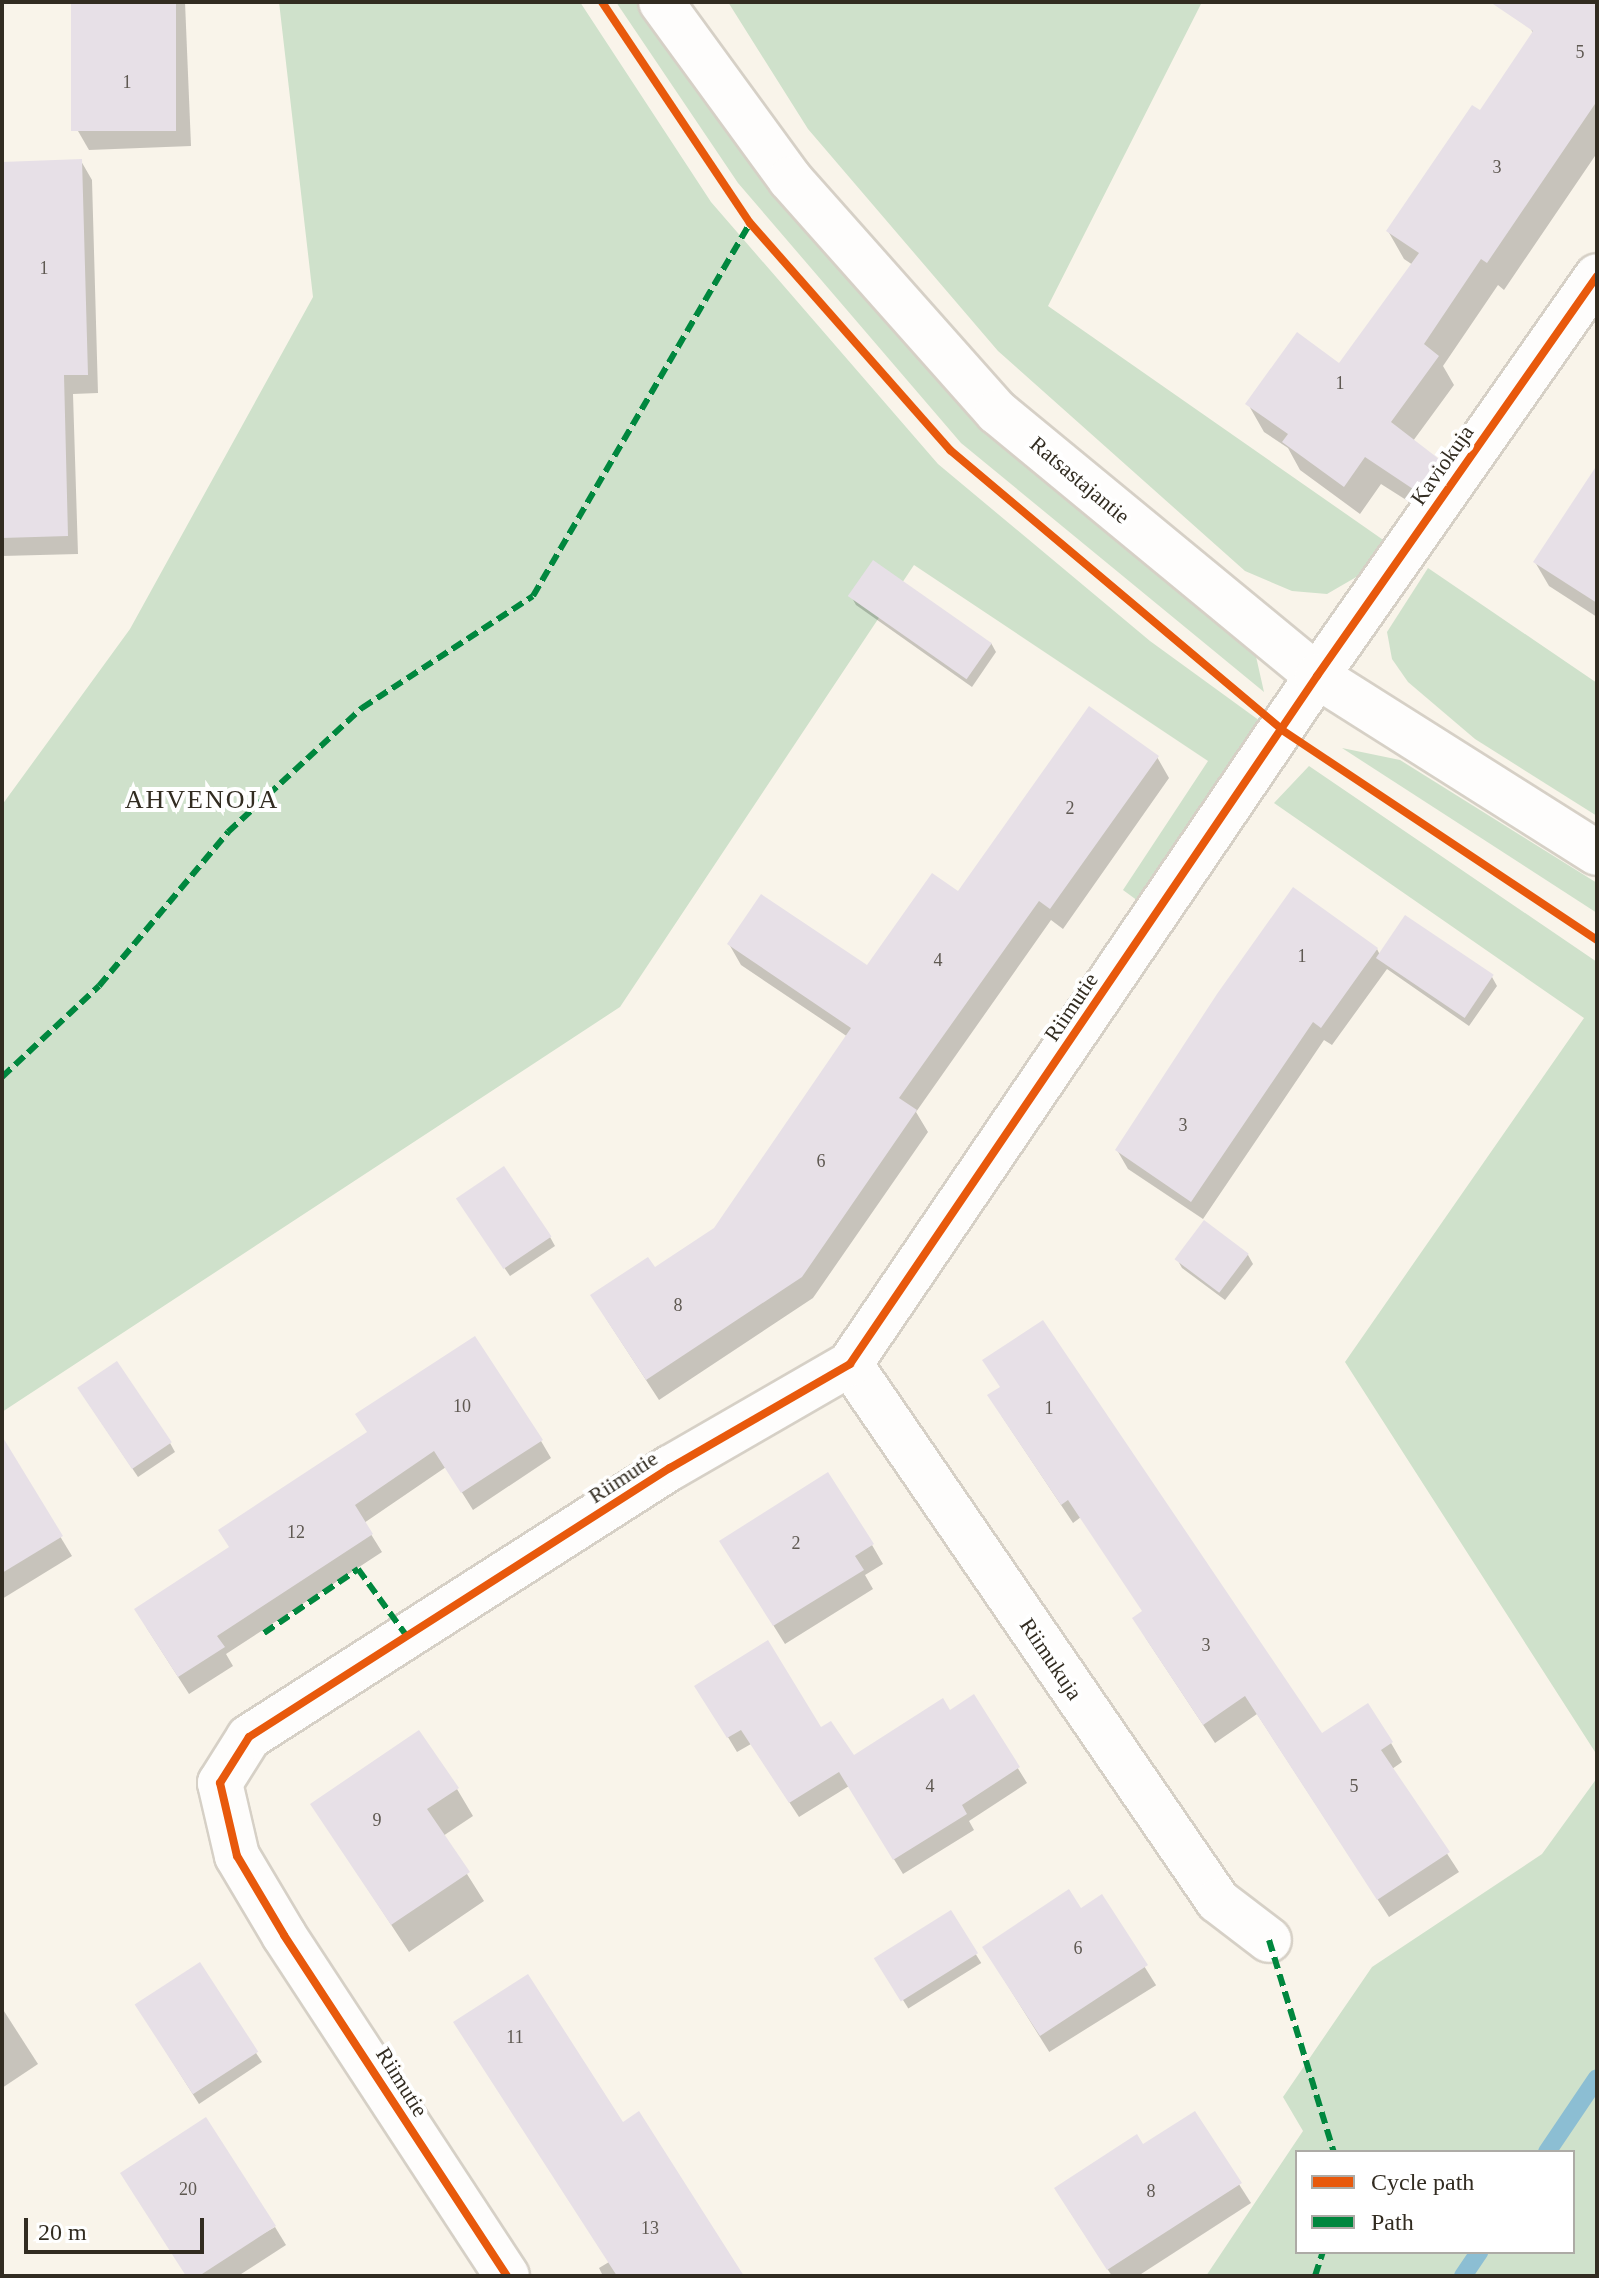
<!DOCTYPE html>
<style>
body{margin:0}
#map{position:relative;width:1599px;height:2278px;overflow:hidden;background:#f9f4ea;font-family:"Times New Roman",serif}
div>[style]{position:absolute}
.green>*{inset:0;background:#cfe1cb}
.shadow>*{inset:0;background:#0003;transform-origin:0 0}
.stream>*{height:18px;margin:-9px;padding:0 9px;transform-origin:9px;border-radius:9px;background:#8cbed3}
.building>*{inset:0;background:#e7e0e7;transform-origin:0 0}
.roads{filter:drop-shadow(2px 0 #d6d0c6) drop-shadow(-2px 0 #d6d0c6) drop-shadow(0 2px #d6d0c6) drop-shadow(0 -2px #d6d0c6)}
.minor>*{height:44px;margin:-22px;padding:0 22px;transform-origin:22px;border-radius:22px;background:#fefdfc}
.tertiary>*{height:44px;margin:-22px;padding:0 22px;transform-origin:22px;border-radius:22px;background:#fefdfc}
.quiet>*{height:6px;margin-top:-3px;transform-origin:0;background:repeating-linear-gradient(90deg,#00873e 0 12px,transparent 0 18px)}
.cycleway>*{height:8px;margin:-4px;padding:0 4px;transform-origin:4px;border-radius:4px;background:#e8590c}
span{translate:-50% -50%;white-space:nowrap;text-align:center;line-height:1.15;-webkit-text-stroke:8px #fff;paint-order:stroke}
.number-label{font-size:18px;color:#5f5952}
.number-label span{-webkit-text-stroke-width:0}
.street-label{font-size:22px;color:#322c21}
.quarter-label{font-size:26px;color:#322c21;letter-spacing:2px}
.frame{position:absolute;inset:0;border:4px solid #322c21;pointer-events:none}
.legend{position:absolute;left:1295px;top:2150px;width:280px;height:104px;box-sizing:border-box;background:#fff;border:2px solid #adaba6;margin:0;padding:10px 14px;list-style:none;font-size:24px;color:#322c21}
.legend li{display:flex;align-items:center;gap:16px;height:40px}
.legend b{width:40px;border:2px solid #adaba6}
.scale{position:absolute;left:24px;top:2218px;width:180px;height:36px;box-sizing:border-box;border:4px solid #322c21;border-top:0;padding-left:10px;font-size:24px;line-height:28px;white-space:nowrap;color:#322c21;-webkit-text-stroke:6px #fff;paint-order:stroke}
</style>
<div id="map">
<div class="green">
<div style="clip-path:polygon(279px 2px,580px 2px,711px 202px,938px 464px,1150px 641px,1260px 721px,1138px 901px,1123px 890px,1208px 761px,914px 565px,620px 1007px,2px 1412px,2px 805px,130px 629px,313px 297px)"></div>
<div style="clip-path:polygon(616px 2px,638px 2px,756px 171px,981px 424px,1255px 652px,1264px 692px,961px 443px,738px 183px)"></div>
<div style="clip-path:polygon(728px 2px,1202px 2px,1048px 306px,1389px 544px,1358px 576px,1327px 594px,1292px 591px,1245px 571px,998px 351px,808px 129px)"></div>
<div style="clip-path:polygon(1428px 568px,1597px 683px,1597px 816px,1475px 739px,1408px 682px,1392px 659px,1387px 632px)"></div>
<div style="clip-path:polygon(1342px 748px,1400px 760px,1597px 883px,1597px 913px)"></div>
<div style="clip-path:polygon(1309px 766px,1597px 962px,1597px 1755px,1345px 1362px,1584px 1018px,1274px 803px)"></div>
<div style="clip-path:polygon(evenodd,1597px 1778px,1597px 2276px,1206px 2276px,1303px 2131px,1283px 2097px,1372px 1967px,1542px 1854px,1597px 1778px,1297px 2152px,1573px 2152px,1573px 2252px,1297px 2252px,1297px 2152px)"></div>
</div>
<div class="shadow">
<div style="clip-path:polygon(73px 2px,185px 2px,191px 146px,89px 150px,78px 131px)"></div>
<div style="clip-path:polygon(1539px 2px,1597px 2px,1597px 153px,1504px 290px,1498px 285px,1443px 366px,1454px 385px,1413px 441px,1437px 460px,1453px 488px,1433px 517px,1381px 484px,1360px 514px,1300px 470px,1288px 448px,1264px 432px,1248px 404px,1340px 366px,1413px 265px,1404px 259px,1388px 231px,1480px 113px,1534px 34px,1530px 28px)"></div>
<div style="clip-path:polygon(81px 161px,92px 180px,98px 393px,73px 394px,78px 554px,2px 556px,2px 164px)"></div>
<div style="clip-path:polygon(1597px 471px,1597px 617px,1549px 586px,1535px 562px)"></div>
<div style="clip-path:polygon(851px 596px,991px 643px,996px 652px,972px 687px,856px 605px)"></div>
<div style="clip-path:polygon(1157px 757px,1169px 778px,1063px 929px,1051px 920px,916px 1112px,928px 1132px,813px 1298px,659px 1400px,605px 1317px,654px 1270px,716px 1229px,848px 1037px,741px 965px,729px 944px,867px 968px,958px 894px)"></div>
<div style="clip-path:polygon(1377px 949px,1380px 955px,1492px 977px,1497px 986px,1469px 1026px,1387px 969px,1332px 1045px,1324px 1040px,1203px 1219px,1128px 1169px,1117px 1150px)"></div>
<div style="clip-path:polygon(464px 1209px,550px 1237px,555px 1246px,510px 1276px)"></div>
<div style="clip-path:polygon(1248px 1255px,1253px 1264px,1225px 1300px,1182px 1268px,1177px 1259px)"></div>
<div style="clip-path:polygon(85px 1398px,170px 1443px,175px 1452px,138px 1477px)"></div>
<div style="clip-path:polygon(1001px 1415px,1322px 1736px,1391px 1743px,1402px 1762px,1392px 1769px,1459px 1872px,1389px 1917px,1257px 1714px,1215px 1743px,1145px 1637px,1144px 1612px,1081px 1517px,1073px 1523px)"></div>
<div style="clip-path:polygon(369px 1433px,541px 1441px,551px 1458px,473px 1510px,446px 1467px,364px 1523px,382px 1552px,226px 1654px,233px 1666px,189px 1694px,146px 1627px,231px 1549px)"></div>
<div style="clip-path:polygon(10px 1454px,72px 1556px,2px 1599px,2px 1459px)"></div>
<div style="clip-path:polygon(872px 1545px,883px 1564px,865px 1575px,873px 1589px,785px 1644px,733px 1561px)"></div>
<div style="clip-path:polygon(697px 1686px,821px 1730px,854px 1758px,950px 1712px,974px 1697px,1027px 1783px,969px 1821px,974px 1830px,903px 1874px,849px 1786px,799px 1817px,751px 1744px,737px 1752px)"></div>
<div style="clip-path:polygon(457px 1789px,473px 1816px,443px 1836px,484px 1901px,409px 1952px,312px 1804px)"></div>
<div style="left:1101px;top:1897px;width:104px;height:126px;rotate:58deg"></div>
<div style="left:950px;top:1913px;width:59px;height:86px;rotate:58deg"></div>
<div style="clip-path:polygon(136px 2004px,256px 2053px,262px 2062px,199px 2104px)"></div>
<div style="clip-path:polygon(2px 2008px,38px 2064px,2px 2088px)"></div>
<div style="clip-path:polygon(1194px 2114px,1251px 2203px,1138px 2276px,1112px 2276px,1067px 2207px,1143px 2147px)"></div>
<div style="clip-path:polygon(622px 2125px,742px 2276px,603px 2276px,599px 2268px,609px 2262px)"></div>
<div style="clip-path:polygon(275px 2227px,286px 2245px,238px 2276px,187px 2276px)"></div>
</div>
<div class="stream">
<div style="left:1547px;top:2152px;width:89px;rotate:-56deg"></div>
<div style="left:1463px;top:2276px;width:29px;rotate:-56deg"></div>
</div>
<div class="building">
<div style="left:71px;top:2px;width:105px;height:129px"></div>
<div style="clip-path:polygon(1490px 2px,1597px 2px,1597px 101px,1487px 263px,1481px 259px,1424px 344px,1439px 356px,1391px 422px,1439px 459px,1416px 491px,1365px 457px,1344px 487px,1282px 442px,1288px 434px,1245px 404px,1297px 332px,1339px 363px,1419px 253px,1386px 231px,1472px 105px,1480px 110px,1533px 31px)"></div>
<div style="clip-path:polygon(82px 159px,88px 375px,64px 375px,68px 536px,2px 538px,2px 162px)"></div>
<div style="clip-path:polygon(1597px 465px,1597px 603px,1533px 562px)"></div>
<div style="left:873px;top:560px;width:145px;height:44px;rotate:35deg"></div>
<div style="clip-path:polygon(1089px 706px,1159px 756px,1050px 909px,1039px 901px,899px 1098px,917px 1110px,802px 1277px,646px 1380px,590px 1295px,648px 1257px,655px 1267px,714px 1228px,851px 1028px,727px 944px,761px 894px,867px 965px,932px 873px,958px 891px)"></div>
<div style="clip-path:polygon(1293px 887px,1378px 948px,1321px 1028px,1313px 1022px,1191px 1202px,1115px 1150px,1217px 994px)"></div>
<div style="left:1405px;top:915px;width:107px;height:52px;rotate:34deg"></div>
<div style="left:504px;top:1166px;width:85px;height:58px;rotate:56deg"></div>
<div style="left:1204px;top:1220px;width:56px;height:49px;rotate:37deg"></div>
<div style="clip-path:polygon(1043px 1320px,1322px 1733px,1368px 1703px,1393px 1742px,1381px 1750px,1450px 1852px,1377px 1900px,1245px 1696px,1203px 1725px,1132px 1618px,1142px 1611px,1068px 1500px,1061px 1505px,987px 1395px,1000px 1387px,982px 1360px)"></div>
<div style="clip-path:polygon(475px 1336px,543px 1440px,461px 1493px,434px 1451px,355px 1505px,373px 1534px,217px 1636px,225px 1647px,178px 1677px,134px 1609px,229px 1547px,218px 1530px,367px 1432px,355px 1414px)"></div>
<div style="left:117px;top:1361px;width:98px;height:48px;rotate:56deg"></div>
<div style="clip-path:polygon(2px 1436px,63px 1536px,2px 1573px)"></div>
<div style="clip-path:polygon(828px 1472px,874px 1544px,855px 1556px,864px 1570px,773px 1626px,719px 1541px)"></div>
<div style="clip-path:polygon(768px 1640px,821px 1727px,831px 1721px,854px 1755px,943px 1698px,950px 1710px,974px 1694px,1020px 1767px,962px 1805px,967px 1814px,893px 1860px,839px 1772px,789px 1803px,741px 1730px,727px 1738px,694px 1686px)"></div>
<div style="clip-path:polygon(419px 1730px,459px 1788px,427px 1809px,470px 1872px,391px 1925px,310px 1804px)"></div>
<div style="clip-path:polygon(1069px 1889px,1081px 1908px,1102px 1894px,1148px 1965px,1040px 2036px,982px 1947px)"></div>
<div style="left:951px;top:1910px;width:51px;height:91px;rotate:58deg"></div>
<div style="left:200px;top:1962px;width:107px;height:78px;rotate:57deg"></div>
<div style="clip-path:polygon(528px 1974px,623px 2122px,639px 2111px,744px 2276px,617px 2276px,453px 2022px)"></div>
<div style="clip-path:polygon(1195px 2111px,1242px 2183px,1107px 2270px,1054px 2188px,1137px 2134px,1143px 2144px)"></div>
<div style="clip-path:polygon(206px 2117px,276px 2226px,199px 2276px,186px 2276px,120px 2173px)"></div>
</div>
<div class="roads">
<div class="minor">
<div style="left:850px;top:1364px;width:651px;rotate:55.58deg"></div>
<div style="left:1218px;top:1901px;width:64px;rotate:37.4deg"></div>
<div style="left:507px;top:2276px;width:407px;rotate:-123.2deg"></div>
<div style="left:284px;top:1935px;width:92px;rotate:-120.7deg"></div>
<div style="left:237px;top:1856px;width:75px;rotate:-103.1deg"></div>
<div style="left:220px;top:1783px;width:54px;rotate:-57.8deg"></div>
<div style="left:249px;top:1737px;width:500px;rotate:-32.6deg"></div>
<div style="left:670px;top:1468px;width:208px;rotate:-30deg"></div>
<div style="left:850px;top:1364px;width:832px;rotate:-55.83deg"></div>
<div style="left:1317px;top:676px;width:488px;rotate:-55deg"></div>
</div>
<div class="tertiary">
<div style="left:661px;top:2px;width:219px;rotate:53.9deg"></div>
<div style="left:790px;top:179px;width:312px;rotate:48.4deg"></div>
<div style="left:997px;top:412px;width:415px;rotate:39.5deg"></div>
<div style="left:1317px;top:676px;width:331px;rotate:32.3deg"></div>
</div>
</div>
<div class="quiet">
<div style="left:2px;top:1077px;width:133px;rotate:-43.2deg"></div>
<div style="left:99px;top:986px;width:201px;rotate:-50deg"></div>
<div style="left:228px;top:832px;width:183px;rotate:-42.8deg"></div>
<div style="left:362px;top:708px;width:204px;rotate:-33.2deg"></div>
<div style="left:533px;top:596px;width:432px;rotate:-59.8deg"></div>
<div style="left:264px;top:1633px;width:114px;rotate:-34.2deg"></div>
<div style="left:358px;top:1569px;width:82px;rotate:54deg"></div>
<div style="left:1269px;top:1940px;width:222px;rotate:73deg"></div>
<div style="left:1315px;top:2276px;width:25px;rotate:-72deg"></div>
</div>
<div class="cycleway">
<div style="left:602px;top:2px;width:266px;rotate:56.2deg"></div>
<div style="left:750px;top:223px;width:303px;rotate:48.6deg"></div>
<div style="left:950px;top:450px;width:434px;rotate:40.1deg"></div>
<div style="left:1282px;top:730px;width:379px;rotate:33.7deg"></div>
<div style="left:507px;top:2276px;width:407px;rotate:-123.2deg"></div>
<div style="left:284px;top:1935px;width:92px;rotate:-120.7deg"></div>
<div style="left:237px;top:1856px;width:75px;rotate:-103.1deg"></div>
<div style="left:220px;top:1783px;width:54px;rotate:-57.8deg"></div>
<div style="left:249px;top:1737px;width:500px;rotate:-32.6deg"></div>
<div style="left:670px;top:1468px;width:208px;rotate:-30deg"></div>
<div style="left:850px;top:1364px;width:832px;rotate:-55.83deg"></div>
<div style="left:1317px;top:676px;width:488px;rotate:-55deg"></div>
</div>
<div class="number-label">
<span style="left:1580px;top:52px">5</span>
<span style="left:127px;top:82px">1</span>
<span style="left:1497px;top:167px">3</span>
<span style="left:44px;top:268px">1</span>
<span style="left:1340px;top:383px">1</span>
<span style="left:1070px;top:808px">2</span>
<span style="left:1302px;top:956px">1</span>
<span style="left:938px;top:960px">4</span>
<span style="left:1183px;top:1125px">3</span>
<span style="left:821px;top:1161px">6</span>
<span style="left:678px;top:1305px">8</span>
<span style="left:462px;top:1406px">10</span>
<span style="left:1049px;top:1408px">1</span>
<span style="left:296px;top:1532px">12</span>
<span style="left:796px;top:1543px">2</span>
<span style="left:1206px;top:1645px">3</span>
<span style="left:930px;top:1786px">4</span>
<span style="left:1354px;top:1786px">5</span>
<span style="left:377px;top:1820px">9</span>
<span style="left:1078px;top:1948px">6</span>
<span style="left:515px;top:2037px">11</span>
<span style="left:188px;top:2189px">20</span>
<span style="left:1151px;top:2191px">8</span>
<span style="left:650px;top:2228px">13</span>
</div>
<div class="street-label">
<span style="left:1442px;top:465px;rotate:-55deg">Kaviokuja</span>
<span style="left:1080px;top:480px;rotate:40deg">Ratsastajantie</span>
<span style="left:1071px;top:1007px;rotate:-56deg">Riimutie</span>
<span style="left:623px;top:1477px;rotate:-33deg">Riimutie</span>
<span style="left:1051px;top:1659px;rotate:56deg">Riimukuja</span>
<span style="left:402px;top:2082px;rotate:58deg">Riimutie</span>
</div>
<div class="quarter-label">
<span style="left:202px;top:800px">AHVENOJA</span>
</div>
<div class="frame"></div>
<ul class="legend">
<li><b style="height:10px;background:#e8590c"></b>Cycle path</li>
<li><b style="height:10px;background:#00873e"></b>Path</li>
</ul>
<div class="scale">20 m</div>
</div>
